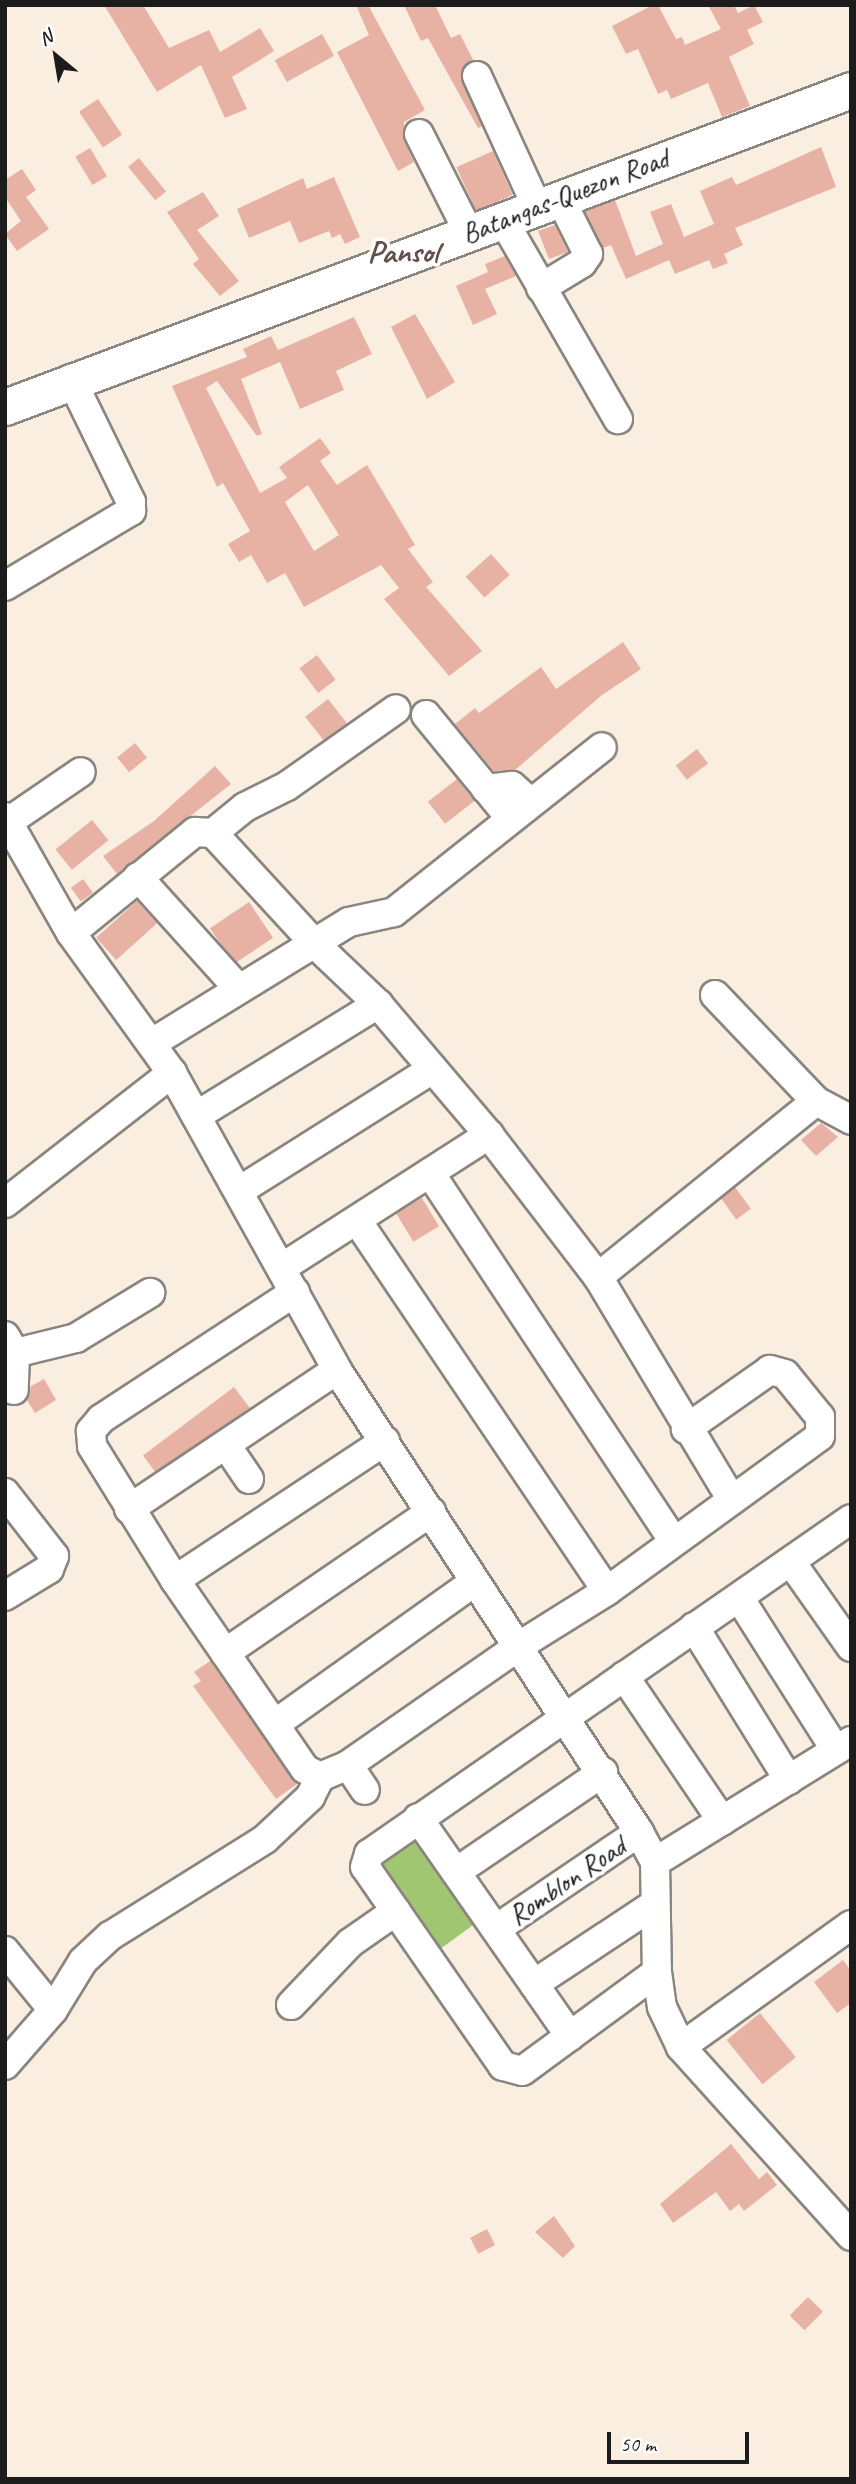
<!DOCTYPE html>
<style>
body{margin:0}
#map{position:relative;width:856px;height:2484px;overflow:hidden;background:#f9eee0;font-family:Caveat,sans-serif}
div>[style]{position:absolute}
.green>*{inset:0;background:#a0c671;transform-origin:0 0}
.building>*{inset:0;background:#e7b2a4;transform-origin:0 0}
.roads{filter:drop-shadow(2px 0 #8a857e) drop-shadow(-2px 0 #8a857e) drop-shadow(0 2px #8a857e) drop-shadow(0 -2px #8a857e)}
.minor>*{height:28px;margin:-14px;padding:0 14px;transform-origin:14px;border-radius:14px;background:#fff}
.major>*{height:35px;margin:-17.5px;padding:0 17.5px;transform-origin:17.5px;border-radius:17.5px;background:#fff}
span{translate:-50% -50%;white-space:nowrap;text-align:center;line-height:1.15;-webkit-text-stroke:7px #fff;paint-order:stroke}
.street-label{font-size:28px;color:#1c1c1c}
.quarter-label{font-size:32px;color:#63504c;font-weight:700}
.frame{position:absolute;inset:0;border:7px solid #1c1c1c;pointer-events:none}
.north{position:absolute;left:21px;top:21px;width:70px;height:70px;-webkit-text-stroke:5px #fff;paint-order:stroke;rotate:330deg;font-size:19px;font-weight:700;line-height:28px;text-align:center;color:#1c1c1c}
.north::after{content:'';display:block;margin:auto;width:24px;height:32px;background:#1c1c1c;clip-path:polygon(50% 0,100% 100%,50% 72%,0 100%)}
.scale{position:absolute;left:607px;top:2432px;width:142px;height:32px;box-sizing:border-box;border:4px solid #1c1c1c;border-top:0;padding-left:9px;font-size:21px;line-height:24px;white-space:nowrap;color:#1c1c1c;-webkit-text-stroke:5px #fff;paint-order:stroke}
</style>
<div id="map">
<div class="green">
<div style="left:418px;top:1839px;width:102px;height:54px;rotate:54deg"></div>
</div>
<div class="building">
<div style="clip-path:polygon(104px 5px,143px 5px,169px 48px,209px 30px,220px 52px,260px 28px,274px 51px,232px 77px,247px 109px,225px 118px,201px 65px,157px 92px)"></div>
<div style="clip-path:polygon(356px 5px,368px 5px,425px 110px,404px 122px,404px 141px,414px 162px,398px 171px,337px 52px,369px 35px)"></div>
<div style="clip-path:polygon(404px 5px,435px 5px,451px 38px,460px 34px,473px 60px,463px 67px,462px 82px,482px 126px,478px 128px,428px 38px,421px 41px)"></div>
<div style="clip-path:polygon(653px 5px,658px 5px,676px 39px,682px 37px,685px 45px,721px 29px,708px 5px,734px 5px,738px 13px,754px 5px,763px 22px,747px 30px,754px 44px,729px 57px,750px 106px,722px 117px,708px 83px,671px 99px,667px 90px,658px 94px,638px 49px,626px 54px,612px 26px)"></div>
<div style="left:322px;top:34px;width:25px;height:54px;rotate:61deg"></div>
<div style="left:98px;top:99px;width:43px;height:23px;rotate:56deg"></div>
<div style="clip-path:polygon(821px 147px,836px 187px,735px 228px,743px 245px,724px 254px,728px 263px,713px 269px,709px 260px,675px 274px,669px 260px,626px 279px,611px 245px,603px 248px,585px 211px,615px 200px,636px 256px,663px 244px,650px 212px,671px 204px,684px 237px,714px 224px,700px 191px,732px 177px,736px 185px)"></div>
<div style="left:90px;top:148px;width:33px;height:17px;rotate:59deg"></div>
<div style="left:493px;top:151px;width:48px;height:40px;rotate:66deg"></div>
<div style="left:139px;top:158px;width:43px;height:14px;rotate:51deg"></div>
<div style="clip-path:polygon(22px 169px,36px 190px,26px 197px,49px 229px,17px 251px,5px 234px,21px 221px,5px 197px,5px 180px)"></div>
<div style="clip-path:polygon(334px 177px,360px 237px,345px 244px,340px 234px,332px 238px,329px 231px,299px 243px,290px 221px,249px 238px,237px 209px,303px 178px,307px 189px)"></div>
<div style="clip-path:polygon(203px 192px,219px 216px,197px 230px,239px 281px,220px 296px,193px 264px,199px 259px,167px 212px)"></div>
<div style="clip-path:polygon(555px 225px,568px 252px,549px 259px,538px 231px)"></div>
<div style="clip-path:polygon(505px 256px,516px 276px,485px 289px,497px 314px,473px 325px,456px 286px,488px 272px,485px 264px)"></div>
<div style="clip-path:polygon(415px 314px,455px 382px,427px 399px,391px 327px)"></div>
<div style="clip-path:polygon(evenodd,354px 317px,372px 354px,336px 371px,344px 390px,300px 409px,280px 362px,241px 379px,262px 434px,257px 436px,217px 381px,206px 388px,260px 493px,287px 478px,279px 467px,320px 438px,331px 453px,320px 461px,337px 485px,367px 465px,415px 545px,408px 549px,433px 582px,426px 587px,482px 651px,449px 676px,384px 599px,399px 588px,381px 565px,304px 607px,285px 573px,267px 583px,251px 555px,239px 562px,228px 544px,250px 531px,223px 483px,217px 487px,172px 386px,247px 357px,243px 349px,271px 336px,278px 350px,354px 317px,308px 485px,339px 535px,314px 551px,285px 502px,308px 485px)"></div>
<div style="left:491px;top:554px;width:28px;height:34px;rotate:48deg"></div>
<div style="clip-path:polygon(623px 642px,641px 669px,602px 695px,515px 770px,494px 771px,455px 724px,475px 708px,479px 713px,541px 667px,556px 689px)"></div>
<div style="left:317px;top:655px;width:31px;height:22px;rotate:53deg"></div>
<div style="left:328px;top:699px;width:31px;height:29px;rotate:52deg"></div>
<div style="left:135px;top:743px;width:19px;height:23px;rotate:51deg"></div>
<div style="left:697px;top:749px;width:18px;height:27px;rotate:52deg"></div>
<div style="clip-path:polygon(215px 766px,231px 784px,117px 874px,103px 856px,154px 821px)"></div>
<div style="left:457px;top:779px;width:28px;height:37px;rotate:52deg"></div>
<div style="left:92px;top:820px;width:26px;height:47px;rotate:51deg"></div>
<div style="left:83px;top:879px;width:17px;height:15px;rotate:54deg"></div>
<div style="left:137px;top:901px;width:30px;height:55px;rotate:48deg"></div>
<div style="left:249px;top:902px;width:43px;height:47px;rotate:56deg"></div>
<div style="clip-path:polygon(821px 1123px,838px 1137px,816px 1156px,801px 1140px)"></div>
<div style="left:735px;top:1187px;width:27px;height:18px;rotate:54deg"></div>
<div style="left:422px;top:1198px;width:33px;height:30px;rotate:59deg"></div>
<div style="clip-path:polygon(44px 1379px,56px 1400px,35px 1413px,27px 1400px,31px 1386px)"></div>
<div style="left:234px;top:1387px;width:26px;height:114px;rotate:53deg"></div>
<div style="clip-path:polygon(210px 1661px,297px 1784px,276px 1799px,193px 1686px,201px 1681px,194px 1672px)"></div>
<div style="clip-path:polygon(843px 1960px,851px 1971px,851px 2003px,837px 2013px,814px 1982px)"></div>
<div style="left:760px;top:2013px;width:57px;height:43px;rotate:51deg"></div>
<div style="clip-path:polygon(731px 2144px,759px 2179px,767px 2172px,777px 2185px,744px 2211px,739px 2204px,730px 2211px,716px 2192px,673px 2223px,660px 2204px)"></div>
<div style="clip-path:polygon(554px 2216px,575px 2246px,563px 2258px,535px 2232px)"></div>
<div style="left:487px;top:2229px;width:18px;height:19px;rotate:63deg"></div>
<div style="left:808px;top:2297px;width:21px;height:26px;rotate:45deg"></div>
</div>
<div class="roads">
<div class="minor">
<div style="left:477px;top:76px;width:144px;rotate:65.4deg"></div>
<div style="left:419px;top:134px;width:111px;rotate:63.2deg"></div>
<div style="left:503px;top:220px;width:230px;rotate:60deg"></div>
<div style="left:541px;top:288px;width:48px;rotate:-31.4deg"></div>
<div style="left:582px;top:263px;width:11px;rotate:-56deg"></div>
<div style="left:588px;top:254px;width:63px;rotate:-116.6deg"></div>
<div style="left:5px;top:586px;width:147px;rotate:-30.8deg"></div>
<div style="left:131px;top:511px;width:9px;rotate:-90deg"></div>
<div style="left:131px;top:502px;width:137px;rotate:-116deg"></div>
<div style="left:426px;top:715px;width:134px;rotate:50.7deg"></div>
<div style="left:486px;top:789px;width:26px;rotate:-7deg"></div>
<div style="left:512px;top:786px;width:25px;rotate:42deg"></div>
<div style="left:5px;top:817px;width:133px;rotate:60.4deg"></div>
<div style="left:71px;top:933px;width:173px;rotate:54.2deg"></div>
<div style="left:172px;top:1073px;width:340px;rotate:60.9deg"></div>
<div style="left:337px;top:1370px;width:552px;rotate:56.83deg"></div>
<div style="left:639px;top:1832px;width:34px;rotate:62deg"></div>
<div style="left:655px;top:1862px;width:110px;rotate:89deg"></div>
<div style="left:657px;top:1972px;width:35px;rotate:82deg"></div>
<div style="left:662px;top:2007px;width:44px;rotate:64.6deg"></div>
<div style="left:681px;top:2047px;width:254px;rotate:48deg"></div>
<div style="left:8px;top:822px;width:88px;rotate:-34.4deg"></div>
<div style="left:213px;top:833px;width:41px;rotate:-39.1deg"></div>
<div style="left:245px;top:807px;width:47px;rotate:-26.6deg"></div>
<div style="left:287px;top:786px;width:133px;rotate:-35.2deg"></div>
<div style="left:138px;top:877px;width:149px;rotate:48deg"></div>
<div style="left:71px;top:933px;width:160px;rotate:-39.2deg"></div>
<div style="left:195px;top:832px;width:18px;rotate:3deg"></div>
<div style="left:213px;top:833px;width:152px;rotate:47.4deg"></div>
<div style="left:316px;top:945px;width:86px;rotate:43.6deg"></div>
<div style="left:378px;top:1004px;width:172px;rotate:49.7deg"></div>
<div style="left:489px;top:1135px;width:179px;rotate:52.5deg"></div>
<div style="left:598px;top:1277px;width:260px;rotate:59deg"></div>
<div style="left:715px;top:995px;width:146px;rotate:46.4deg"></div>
<div style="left:816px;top:1101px;width:40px;rotate:28deg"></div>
<div style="left:152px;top:1043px;width:231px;rotate:-31.6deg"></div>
<div style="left:349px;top:922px;width:46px;rotate:-12.5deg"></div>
<div style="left:394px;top:912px;width:265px;rotate:-38.4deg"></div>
<div style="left:196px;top:1116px;width:214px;rotate:-31.6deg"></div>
<div style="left:430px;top:1173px;width:442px;rotate:56.5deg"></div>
<div style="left:239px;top:1191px;width:229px;rotate:-32.2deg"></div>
<div style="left:5px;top:1203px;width:212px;rotate:-37.9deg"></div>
<div style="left:358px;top:1222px;width:445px;rotate:56deg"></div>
<div style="left:283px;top:1267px;width:245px;rotate:-32.7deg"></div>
<div style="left:598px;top:1277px;width:280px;rotate:-38.9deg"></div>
<div style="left:295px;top:1292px;width:232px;rotate:146.8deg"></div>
<div style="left:101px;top:1419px;width:16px;rotate:130deg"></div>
<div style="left:91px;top:1431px;width:15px;rotate:86deg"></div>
<div style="left:92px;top:1446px;width:158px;rotate:58.2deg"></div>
<div style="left:175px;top:1580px;width:229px;rotate:55.5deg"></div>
<div style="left:305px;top:1769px;width:17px;rotate:28deg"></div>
<div style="left:320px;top:1777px;width:30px;rotate:-23deg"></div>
<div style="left:348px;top:1765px;width:208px;rotate:-34.8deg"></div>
<div style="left:519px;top:1646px;width:104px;rotate:-32deg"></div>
<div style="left:607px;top:1591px;width:263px;rotate:-36deg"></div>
<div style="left:820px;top:1436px;width:19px;rotate:-90deg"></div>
<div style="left:820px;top:1417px;width:55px;rotate:-129.1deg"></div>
<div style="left:785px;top:1374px;width:16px;rotate:-165deg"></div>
<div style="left:770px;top:1370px;width:103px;rotate:144.9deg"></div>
<div style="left:5px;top:1336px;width:20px;rotate:60deg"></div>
<div style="left:15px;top:1353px;width:37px;rotate:92deg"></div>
<div style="left:15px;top:1353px;width:63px;rotate:-13.8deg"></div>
<div style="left:76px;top:1338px;width:87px;rotate:-31.3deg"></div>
<div style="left:226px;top:1445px;width:41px;rotate:55.9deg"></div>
<div style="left:5px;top:1493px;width:80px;rotate:52.1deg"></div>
<div style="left:54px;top:1556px;width:14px;rotate:111deg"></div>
<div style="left:49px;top:1569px;width:52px;rotate:148.5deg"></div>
<div style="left:129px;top:1509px;width:250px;rotate:-33.8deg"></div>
<div style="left:791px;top:1562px;width:104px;rotate:54.8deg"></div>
<div style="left:175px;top:1580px;width:252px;rotate:-33.5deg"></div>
<div style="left:740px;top:1599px;width:179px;rotate:57.6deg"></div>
<div style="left:694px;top:1627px;width:180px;rotate:58.2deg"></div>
<div style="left:225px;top:1653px;width:250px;rotate:-34.4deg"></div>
<div style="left:624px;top:1676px;width:175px;rotate:55.9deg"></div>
<div style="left:275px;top:1724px;width:244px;rotate:-35.5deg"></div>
<div style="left:348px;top:1765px;width:30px;rotate:56deg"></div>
<div style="left:418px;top:1818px;width:266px;rotate:55.1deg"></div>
<div style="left:655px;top:1862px;width:230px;rotate:-31.7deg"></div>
<div style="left:456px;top:1872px;width:178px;rotate:-34.2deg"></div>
<div style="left:496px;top:1929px;width:173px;rotate:-34.1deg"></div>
<div style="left:5px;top:1951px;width:76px;rotate:50.9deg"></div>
<div style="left:657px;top:1972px;width:167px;rotate:143.7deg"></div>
<div style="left:522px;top:2071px;width:20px;rotate:-165deg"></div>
<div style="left:503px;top:2066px;width:242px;rotate:-124.7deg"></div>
<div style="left:365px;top:1867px;width:14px;rotate:-73deg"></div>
<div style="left:369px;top:1854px;width:587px;rotate:-34.8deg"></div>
<div style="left:534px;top:1984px;width:145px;rotate:-33.5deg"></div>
<div style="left:291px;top:2005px;width:86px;rotate:-46.4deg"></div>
<div style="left:350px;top:1943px;width:56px;rotate:-34.8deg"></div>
<div style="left:681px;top:2047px;width:209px;rotate:-35.7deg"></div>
<div style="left:5px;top:2065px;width:73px;rotate:-48.9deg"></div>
<div style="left:53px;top:2010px;width:57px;rotate:-58.5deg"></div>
<div style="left:83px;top:1961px;width:37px;rotate:-43deg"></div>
<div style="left:110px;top:1936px;width:183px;rotate:-32deg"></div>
<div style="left:265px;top:1839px;width:62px;rotate:-43deg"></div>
<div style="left:310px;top:1797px;width:22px;rotate:-63deg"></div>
</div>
<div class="major">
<div style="left:5px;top:407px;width:903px;rotate:-20.54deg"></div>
</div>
</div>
<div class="street-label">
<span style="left:565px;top:196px;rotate:-21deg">Batangas-Quezon Road</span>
<span style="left:567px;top:1881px;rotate:-34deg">Romblon Road</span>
</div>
<div class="quarter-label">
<span style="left:403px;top:252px">Pansol</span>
</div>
<div class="frame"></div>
<div class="north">N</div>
<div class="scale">50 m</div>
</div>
